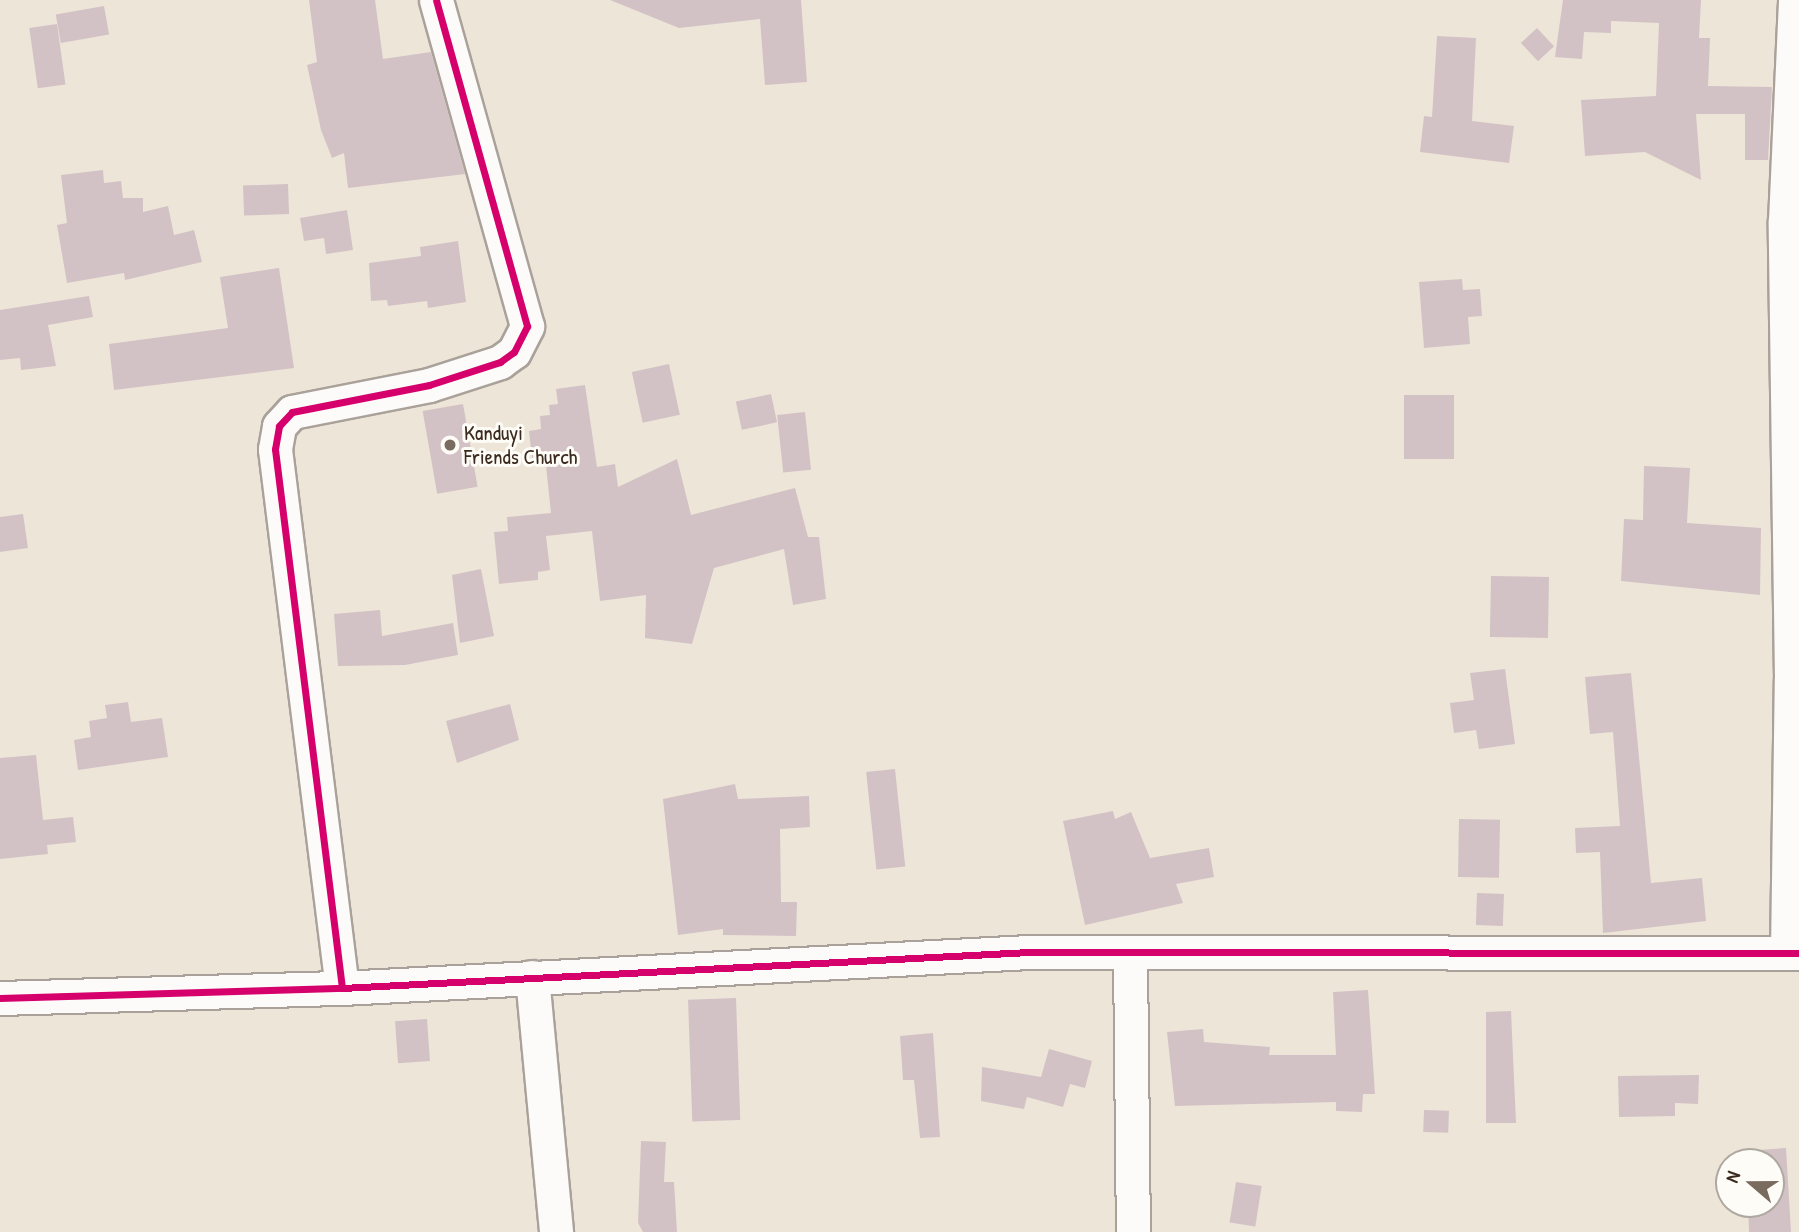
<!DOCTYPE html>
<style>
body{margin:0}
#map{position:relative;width:1799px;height:1232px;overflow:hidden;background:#eee5d9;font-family:"Patrick Hand",sans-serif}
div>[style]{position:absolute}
.building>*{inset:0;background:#d3c2c5;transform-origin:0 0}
.roads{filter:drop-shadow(2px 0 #aaa29a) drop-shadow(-2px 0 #aaa29a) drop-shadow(0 2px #aaa29a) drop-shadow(0 -2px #aaa29a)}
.street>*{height:33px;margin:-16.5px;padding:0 16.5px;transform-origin:16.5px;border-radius:16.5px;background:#fcfbf9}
.cycleway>*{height:7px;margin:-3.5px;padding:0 3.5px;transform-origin:3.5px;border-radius:3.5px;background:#d6006c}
.dots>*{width:19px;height:19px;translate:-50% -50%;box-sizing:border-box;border:4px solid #fdfcf7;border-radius:50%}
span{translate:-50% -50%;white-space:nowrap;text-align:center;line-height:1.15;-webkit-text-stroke:6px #fdfcf7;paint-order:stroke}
.poi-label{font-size:21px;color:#3b2a1e}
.left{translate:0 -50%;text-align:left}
.north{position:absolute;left:1715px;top:1148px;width:70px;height:70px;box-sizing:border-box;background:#fdfcf7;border:2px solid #afa8a0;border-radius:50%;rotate:290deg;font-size:19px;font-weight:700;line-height:28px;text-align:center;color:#3b2a1e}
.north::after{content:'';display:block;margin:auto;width:24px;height:32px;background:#7a6b5f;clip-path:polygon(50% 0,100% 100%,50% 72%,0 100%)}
</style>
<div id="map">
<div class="building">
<div style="clip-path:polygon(309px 0,375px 0,383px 59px,431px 52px,465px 174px,348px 188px,344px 153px,332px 158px,321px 130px,307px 65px,317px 62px)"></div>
<div style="clip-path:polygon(610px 0,801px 0,807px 82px,765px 85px,760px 19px,679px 28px)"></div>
<div style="clip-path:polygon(1563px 0,1701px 0,1699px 38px,1710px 38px,1708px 86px,1772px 87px,1768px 160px,1745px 160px,1745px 114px,1696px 114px,1701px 180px,1645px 152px,1585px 156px,1581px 100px,1656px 96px,1659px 23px,1611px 21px,1611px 33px,1584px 32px,1582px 59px,1555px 57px)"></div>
<div style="left:104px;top:6px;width:29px;height:49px;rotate:80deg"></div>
<div style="left:57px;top:24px;width:61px;height:28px;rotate:82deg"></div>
<div style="left:1537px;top:28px;width:25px;height:22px;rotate:47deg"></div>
<div style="clip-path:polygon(1437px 36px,1476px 38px,1472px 121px,1514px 126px,1509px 163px,1420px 152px,1424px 116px,1432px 117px)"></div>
<div style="clip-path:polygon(103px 170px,104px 183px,121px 181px,123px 198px,143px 198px,143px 212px,168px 206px,174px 235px,194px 230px,202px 262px,125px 280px,124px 273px,67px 283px,57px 225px,67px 223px,61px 175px)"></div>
<div style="left:288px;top:184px;width:30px;height:45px;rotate:88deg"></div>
<div style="clip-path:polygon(347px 210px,353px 250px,326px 254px,324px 238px,304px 241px,300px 218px)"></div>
<div style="clip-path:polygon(458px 241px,466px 302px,428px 308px,427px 301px,388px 306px,387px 300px,371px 301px,369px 263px,421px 256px,420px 247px)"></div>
<div style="clip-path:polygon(279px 268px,294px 368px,114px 390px,109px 344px,228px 328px,220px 277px)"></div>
<div style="clip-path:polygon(1462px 279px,1463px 290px,1480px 289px,1482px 316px,1468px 317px,1470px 344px,1424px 348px,1419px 282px)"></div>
<div style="clip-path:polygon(89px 296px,93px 317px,48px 325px,56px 366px,21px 370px,20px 358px,0 360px,0 310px)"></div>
<div style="left:669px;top:364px;width:52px;height:38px;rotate:78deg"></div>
<div style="clip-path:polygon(585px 385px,597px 467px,615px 464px,618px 487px,677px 459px,691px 515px,795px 488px,808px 537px,819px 537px,826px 599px,793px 605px,784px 549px,714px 568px,692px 644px,645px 638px,646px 595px,600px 601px,592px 531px,546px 536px,550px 570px,538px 572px,538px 580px,499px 584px,494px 532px,508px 531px,507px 517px,551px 513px,545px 456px,532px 458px,529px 431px,541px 429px,540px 416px,550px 415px,549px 405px,558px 404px,556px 389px)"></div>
<div style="left:771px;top:394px;width:29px;height:36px;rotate:78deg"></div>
<div style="left:1404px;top:395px;width:50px;height:64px"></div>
<div style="left:463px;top:404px;width:84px;height:41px;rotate:80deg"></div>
<div style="left:805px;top:412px;width:58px;height:28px;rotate:84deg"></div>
<div style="clip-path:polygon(1644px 466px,1690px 468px,1687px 523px,1761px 528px,1760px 595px,1621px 581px,1624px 519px,1643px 520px)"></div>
<div style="clip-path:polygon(23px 514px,28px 548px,0 552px,0 517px)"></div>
<div style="clip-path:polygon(481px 569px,494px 636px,460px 643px,452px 575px)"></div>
<div style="left:1491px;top:576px;width:58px;height:61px;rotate:1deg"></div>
<div style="clip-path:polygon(380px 610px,382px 636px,453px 623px,458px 655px,405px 665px,338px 666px,334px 614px)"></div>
<div style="clip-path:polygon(1505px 669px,1515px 744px,1479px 749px,1476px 730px,1454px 733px,1450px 703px,1474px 700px,1470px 673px)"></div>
<div style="clip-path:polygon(1631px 673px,1651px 883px,1702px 878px,1706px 921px,1603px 933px,1600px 852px,1576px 853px,1575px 828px,1620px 826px,1613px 732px,1590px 734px,1585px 677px)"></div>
<div style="clip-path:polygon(128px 702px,131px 722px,162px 718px,168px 757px,78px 770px,74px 740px,91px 737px,89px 721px,107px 718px,105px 705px)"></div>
<div style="clip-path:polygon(510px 704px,519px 740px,457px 763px,446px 721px)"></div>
<div style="clip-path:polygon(36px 755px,43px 820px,73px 817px,76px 842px,47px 845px,48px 854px,0 859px,0 758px)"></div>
<div style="left:895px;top:769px;width:98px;height:29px;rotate:84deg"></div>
<div style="clip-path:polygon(735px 784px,738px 799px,809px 796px,810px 827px,780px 829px,781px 902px,797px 902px,796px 936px,723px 935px,723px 929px,678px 935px,663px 799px)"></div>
<div style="clip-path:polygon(1113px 811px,1115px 819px,1131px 812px,1150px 858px,1209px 848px,1214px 877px,1176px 884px,1183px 903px,1085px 925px,1063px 821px)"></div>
<div style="left:1459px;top:819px;width:41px;height:58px;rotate:1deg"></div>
<div style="left:1477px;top:893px;width:27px;height:32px;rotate:2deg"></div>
<div style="clip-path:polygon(1368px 990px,1375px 1094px,1363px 1094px,1362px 1112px,1336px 1111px,1336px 1102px,1175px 1106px,1167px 1032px,1203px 1029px,1204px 1042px,1270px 1047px,1269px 1055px,1336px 1055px,1333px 992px)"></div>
<div style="left:736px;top:998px;width:122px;height:48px;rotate:88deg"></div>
<div style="clip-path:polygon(1511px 1011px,1516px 1123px,1486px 1123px,1486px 1012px)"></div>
<div style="left:427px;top:1019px;width:42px;height:32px;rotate:86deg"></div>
<div style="clip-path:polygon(933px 1033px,940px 1137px,920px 1138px,914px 1080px,903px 1080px,900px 1036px)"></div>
<div style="clip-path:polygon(1049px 1049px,1092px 1061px,1085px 1088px,1070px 1084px,1063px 1107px,1027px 1097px,1024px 1109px,981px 1101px,982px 1067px,1041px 1077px)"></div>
<div style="clip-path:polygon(1699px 1075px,1698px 1104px,1675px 1103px,1675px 1116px,1619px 1117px,1618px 1076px)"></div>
<div style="left:1424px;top:1110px;width:25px;height:22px;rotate:2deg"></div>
<div style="clip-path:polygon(641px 1141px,666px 1142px,664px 1182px,674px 1182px,677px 1232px,643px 1232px,638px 1223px)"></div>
<div style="clip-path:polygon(1786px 1148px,1791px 1232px,1749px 1232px,1748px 1204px,1771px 1204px,1771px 1162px,1746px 1162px,1745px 1151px)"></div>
<div style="left:1236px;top:1182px;width:26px;height:41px;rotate:9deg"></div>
</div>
<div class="roads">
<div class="street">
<div style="left:1787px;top:953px;width:274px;rotate:-89.2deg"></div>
<div style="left:1791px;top:679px;width:458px;rotate:-90.8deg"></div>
<div style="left:1785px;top:221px;width:221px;rotate:-87.4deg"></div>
<div style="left:1130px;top:954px;width:278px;rotate:89.4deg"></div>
<div style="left:532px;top:977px;width:256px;rotate:84.6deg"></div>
<div style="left:342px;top:988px;width:543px;rotate:-97.09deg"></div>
<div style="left:275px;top:449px;width:23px;rotate:-80deg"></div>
<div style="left:279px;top:426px;width:19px;rotate:-47deg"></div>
<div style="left:292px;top:412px;width:140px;rotate:-11.1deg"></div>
<div style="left:429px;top:385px;width:75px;rotate:-17.9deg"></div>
<div style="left:500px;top:362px;width:17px;rotate:-36deg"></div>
<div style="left:514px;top:352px;width:29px;rotate:-63deg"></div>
<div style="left:527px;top:326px;width:338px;rotate:-105.6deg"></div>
<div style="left:0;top:998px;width:342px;rotate:-1.7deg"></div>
<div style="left:342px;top:988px;width:689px;rotate:-3deg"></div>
<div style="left:1030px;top:952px;width:769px;rotate:0.07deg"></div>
</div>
</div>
<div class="cycleway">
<div style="left:342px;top:988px;width:543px;rotate:-97.09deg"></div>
<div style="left:275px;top:449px;width:23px;rotate:-80deg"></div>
<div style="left:279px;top:426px;width:19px;rotate:-47deg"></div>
<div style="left:292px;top:412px;width:140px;rotate:-11.1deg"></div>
<div style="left:429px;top:385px;width:75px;rotate:-17.9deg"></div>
<div style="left:500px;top:362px;width:17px;rotate:-36deg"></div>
<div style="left:514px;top:352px;width:29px;rotate:-63deg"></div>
<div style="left:527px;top:326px;width:338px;rotate:-105.6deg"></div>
<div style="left:0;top:998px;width:342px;rotate:-1.7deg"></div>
<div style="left:342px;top:988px;width:689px;rotate:-3deg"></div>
<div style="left:1030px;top:952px;width:769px;rotate:0.07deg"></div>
</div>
<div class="dots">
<div style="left:450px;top:445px;background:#7a6b5f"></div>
</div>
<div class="poi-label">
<span class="left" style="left:464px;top:445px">Kanduyi<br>Friends Church</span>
</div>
<div class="north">N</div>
</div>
